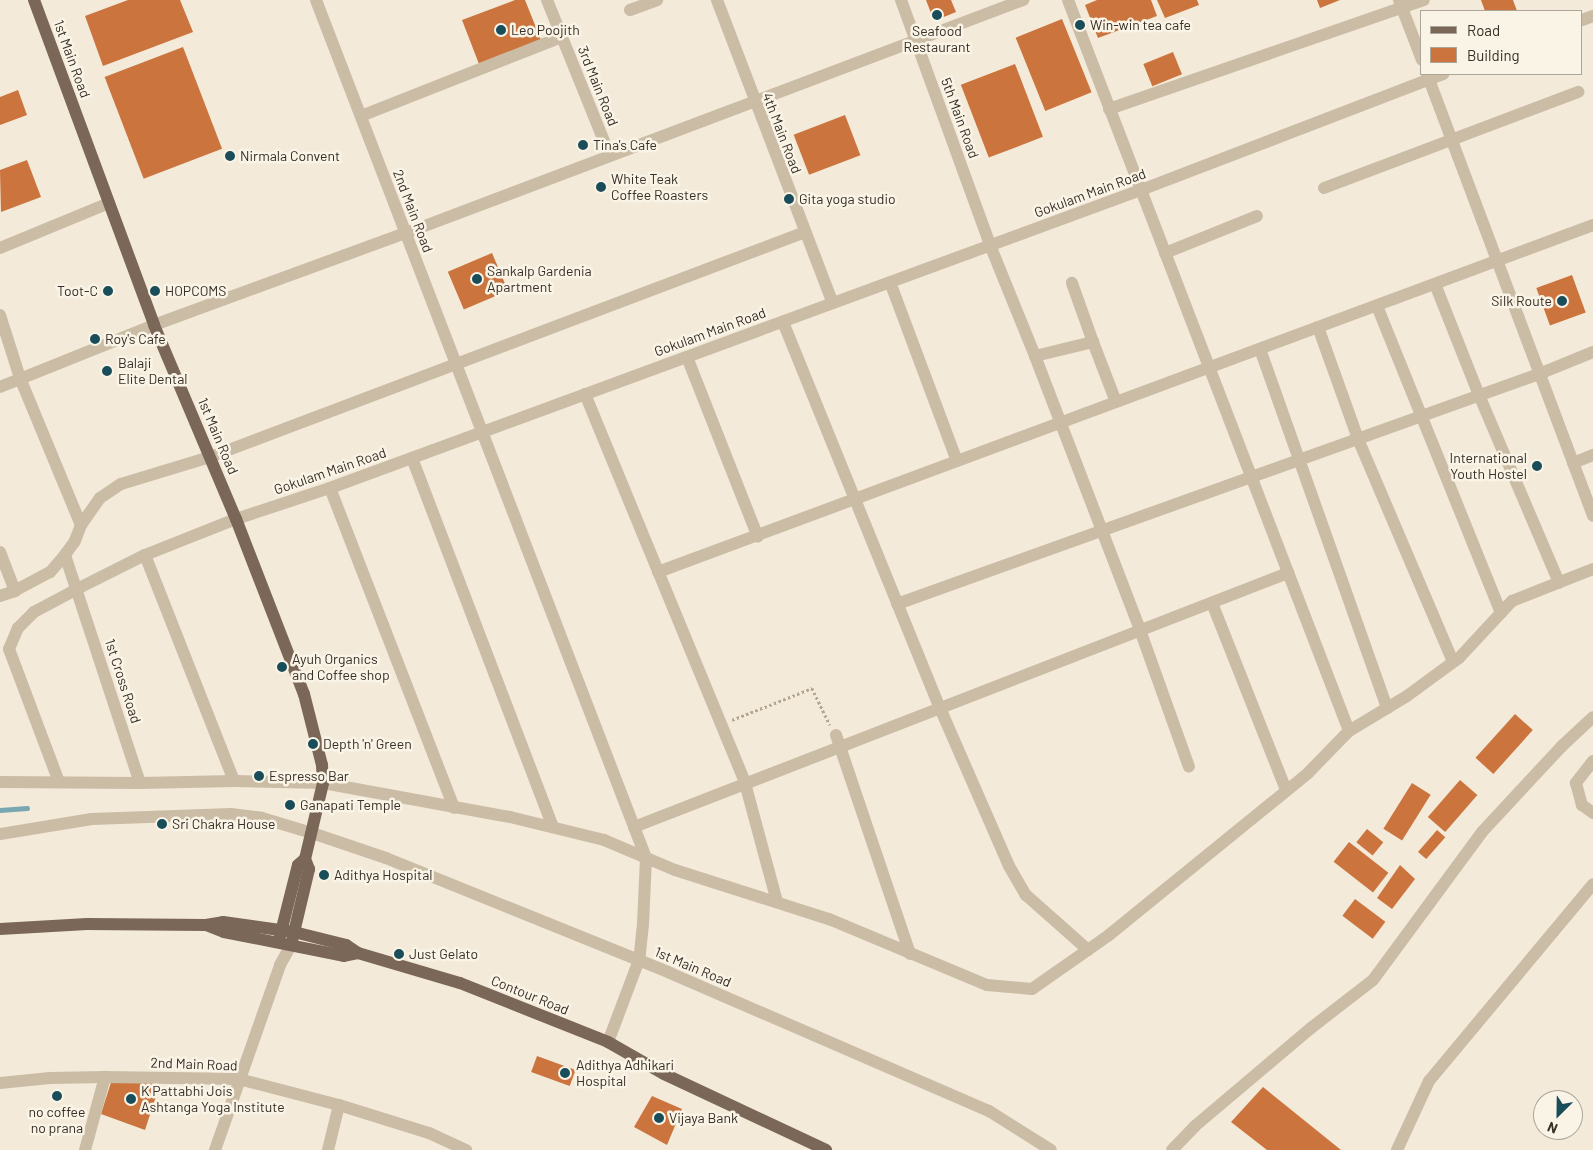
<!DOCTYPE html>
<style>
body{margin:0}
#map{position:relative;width:1593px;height:1150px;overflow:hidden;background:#f3eada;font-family:Barlow,sans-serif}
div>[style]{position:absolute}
.stream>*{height:4.5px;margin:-2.25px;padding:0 2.25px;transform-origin:2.25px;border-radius:2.25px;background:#77a7b1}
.building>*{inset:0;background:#cc743e;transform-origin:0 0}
.path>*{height:2.5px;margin-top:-1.25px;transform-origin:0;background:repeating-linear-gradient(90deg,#b7a68f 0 2.5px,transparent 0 5px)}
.minor>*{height:12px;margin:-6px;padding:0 6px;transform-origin:6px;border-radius:6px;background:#cbbca5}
.major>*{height:12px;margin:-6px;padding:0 6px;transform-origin:6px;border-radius:6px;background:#7a6757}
.dots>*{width:14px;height:14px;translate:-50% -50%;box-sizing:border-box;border:2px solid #faf4e6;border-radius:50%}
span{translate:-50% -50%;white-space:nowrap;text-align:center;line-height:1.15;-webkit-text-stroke:5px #faf4e6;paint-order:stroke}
.poi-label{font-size:14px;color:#372e27}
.left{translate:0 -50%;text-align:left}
.right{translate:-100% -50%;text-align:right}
.street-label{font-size:14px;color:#372e27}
.legend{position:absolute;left:1420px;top:10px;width:162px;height:65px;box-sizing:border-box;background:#faf4e6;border:1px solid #aca59a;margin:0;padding:6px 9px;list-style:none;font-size:15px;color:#372e27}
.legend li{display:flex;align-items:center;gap:10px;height:25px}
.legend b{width:25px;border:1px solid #aca59a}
.north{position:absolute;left:1533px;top:1090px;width:50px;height:50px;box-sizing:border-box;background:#faf4e6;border:1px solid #aca59a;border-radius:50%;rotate:203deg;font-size:14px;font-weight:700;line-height:20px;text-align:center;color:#372e27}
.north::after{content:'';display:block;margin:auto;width:18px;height:22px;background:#1a4d5a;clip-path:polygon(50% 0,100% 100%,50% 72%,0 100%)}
</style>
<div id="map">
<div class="stream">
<div style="left:0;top:810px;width:27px;rotate:-4deg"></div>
</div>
<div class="building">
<div style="clip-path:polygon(128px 0,180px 0,193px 32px,103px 66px,85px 16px)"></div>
<div style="clip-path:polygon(515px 0,525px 0,541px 40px,479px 64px,462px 20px)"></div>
<div style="clip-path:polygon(926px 0,951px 0,956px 12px,934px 21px)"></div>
<div style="clip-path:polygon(1097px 0,1151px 0,1157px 16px,1098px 38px,1085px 5px)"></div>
<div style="clip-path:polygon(1157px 0,1197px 0,1199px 5px,1165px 18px)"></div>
<div style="clip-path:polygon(1317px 0,1340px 0,1320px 8px)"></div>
<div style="clip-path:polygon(1481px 0,1513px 0,1517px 11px,1485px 11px)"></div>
<div style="left:1062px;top:19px;width:79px;height:50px;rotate:68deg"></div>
<div style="left:183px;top:47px;width:109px;height:84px;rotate:69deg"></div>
<div style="left:1173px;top:52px;width:24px;height:32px;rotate:68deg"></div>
<div style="left:1015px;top:64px;width:78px;height:58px;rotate:69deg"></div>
<div style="clip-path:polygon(18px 90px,27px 115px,0 125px,0 97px)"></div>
<div style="left:845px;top:115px;width:43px;height:55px;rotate:69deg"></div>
<div style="clip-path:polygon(27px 160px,41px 197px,1px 212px,0 170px)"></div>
<div style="left:492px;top:253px;width:41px;height:48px;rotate:67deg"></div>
<div style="left:1572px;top:275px;width:40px;height:38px;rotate:70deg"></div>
<div style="left:1515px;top:714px;width:24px;height:59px;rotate:42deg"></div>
<div style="left:1460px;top:780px;width:23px;height:49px;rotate:41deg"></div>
<div style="left:1412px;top:783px;width:22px;height:54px;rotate:32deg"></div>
<div style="left:1367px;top:829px;width:21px;height:17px;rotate:39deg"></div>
<div style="left:1437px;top:830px;width:11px;height:29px;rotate:41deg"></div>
<div style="left:1349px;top:842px;width:50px;height:25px;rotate:38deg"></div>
<div style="clip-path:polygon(1400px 865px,1415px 879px,1392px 909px,1377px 898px)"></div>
<div style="left:1355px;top:899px;width:38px;height:21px;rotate:37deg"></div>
<div style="left:537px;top:1056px;width:41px;height:17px;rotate:20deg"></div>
<div style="clip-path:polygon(112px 1079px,160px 1084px,145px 1130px,101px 1114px)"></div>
<div style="clip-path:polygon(1263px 1087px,1341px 1150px,1267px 1150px,1231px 1122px)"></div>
<div style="clip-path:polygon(652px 1096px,682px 1109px,667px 1145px,634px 1127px)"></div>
</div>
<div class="path">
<div style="left:732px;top:720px;width:86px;rotate:-21.8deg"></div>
<div style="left:812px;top:688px;width:41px;rotate:64.1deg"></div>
</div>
<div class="minor">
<div style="left:316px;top:0;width:919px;rotate:68.96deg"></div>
<div style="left:646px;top:858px;width:66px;rotate:92.6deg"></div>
<div style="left:643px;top:924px;width:36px;rotate:96deg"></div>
<div style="left:639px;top:960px;width:88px;rotate:110.7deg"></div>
<div style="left:547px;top:0;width:168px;rotate:68deg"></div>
<div style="left:717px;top:0;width:324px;rotate:69.1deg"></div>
<div style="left:901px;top:0;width:261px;rotate:70deg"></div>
<div style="left:990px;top:245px;width:120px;rotate:67.9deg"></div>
<div style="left:1035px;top:356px;width:60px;rotate:-13.6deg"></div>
<div style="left:1093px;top:342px;width:63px;rotate:-109.6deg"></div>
<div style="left:1068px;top:0;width:783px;rotate:68.97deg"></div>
<div style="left:1399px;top:0;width:64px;rotate:69deg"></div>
<div style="left:630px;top:10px;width:29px;rotate:-20deg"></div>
<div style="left:1582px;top:20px;width:12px;rotate:-20deg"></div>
<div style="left:1427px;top:74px;width:472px;rotate:69.4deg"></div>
<div style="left:1109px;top:109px;width:333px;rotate:-19.1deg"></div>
<div style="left:361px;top:116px;width:216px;rotate:-21.5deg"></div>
<div style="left:1324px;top:188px;width:272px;rotate:-20.7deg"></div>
<div style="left:0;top:248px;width:118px;rotate:-22.4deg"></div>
<div style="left:1165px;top:253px;width:99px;rotate:-21.9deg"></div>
<div style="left:890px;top:282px;width:191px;rotate:69.5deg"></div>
<div style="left:1435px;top:284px;width:119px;rotate:68.4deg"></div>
<div style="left:1479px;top:395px;width:204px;rotate:66.9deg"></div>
<div style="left:1377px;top:306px;width:331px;rotate:68deg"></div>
<div style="left:0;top:315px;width:66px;rotate:72.4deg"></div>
<div style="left:20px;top:378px;width:159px;rotate:67.5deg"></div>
<div style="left:81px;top:525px;width:17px;rotate:111deg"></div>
<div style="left:75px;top:541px;width:17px;rotate:126deg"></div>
<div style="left:65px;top:555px;width:23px;rotate:131deg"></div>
<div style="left:50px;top:572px;width:40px;rotate:152deg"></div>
<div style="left:15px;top:591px;width:16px;rotate:162deg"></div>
<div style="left:783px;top:322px;width:417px;rotate:67.9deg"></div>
<div style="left:940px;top:708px;width:172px;rotate:66.4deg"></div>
<div style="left:1009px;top:866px;width:34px;rotate:60deg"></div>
<div style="left:1026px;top:895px;width:83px;rotate:41.6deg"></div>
<div style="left:1318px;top:327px;width:119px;rotate:70.3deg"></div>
<div style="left:1358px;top:439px;width:242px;rotate:66.9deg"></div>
<div style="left:1093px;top:342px;width:64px;rotate:69deg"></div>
<div style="left:1260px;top:349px;width:381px;rotate:70.5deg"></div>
<div style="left:1035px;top:356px;width:293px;rotate:69deg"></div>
<div style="left:1140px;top:630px;width:145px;rotate:70.3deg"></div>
<div style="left:687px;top:357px;width:193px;rotate:68.5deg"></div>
<div style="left:0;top:387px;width:166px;rotate:-21.9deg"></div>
<div style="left:154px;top:325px;width:268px;rotate:-20.1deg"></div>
<div style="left:406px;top:233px;width:660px;rotate:-20.69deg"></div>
<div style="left:585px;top:394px;width:421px;rotate:67.6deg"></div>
<div style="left:745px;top:783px;width:123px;rotate:74.9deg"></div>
<div style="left:412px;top:458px;width:395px;rotate:69.1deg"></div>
<div style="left:1573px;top:463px;width:22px;rotate:-22deg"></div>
<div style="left:330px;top:488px;width:343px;rotate:68.8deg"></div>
<div style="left:81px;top:525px;width:33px;rotate:-55deg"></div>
<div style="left:100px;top:498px;width:25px;rotate:-34deg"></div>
<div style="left:121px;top:484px;width:93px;rotate:-16.9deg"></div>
<div style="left:210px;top:457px;width:636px;rotate:-20.71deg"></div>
<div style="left:0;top:552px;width:42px;rotate:69deg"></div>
<div style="left:65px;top:555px;width:240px;rotate:71.8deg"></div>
<div style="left:145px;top:555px;width:243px;rotate:68.5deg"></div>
<div style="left:658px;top:572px;width:997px;rotate:-20.36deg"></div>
<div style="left:1212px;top:603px;width:201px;rotate:68.4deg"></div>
<div style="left:897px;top:604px;width:682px;rotate:-19.71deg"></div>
<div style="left:1539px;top:374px;width:58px;rotate:-22.2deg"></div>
<div style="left:836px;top:735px;width:231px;rotate:71.3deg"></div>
<div style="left:1593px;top:761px;width:28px;rotate:128deg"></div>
<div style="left:1576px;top:783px;width:23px;rotate:75deg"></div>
<div style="left:1582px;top:805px;width:14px;rotate:36deg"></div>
<div style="left:0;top:782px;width:140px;rotate:0.4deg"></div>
<div style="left:140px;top:783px;width:94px;rotate:-1.2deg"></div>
<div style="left:234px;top:781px;width:89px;rotate:1.3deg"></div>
<div style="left:323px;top:783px;width:190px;rotate:10.3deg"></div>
<div style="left:510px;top:817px;width:97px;rotate:13.7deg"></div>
<div style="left:604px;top:840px;width:77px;rotate:22.9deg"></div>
<div style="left:675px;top:870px;width:162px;rotate:17.7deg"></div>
<div style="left:829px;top:919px;width:171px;rotate:22.7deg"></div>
<div style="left:987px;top:985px;width:45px;rotate:5.1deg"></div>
<div style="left:1032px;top:989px;width:94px;rotate:-35deg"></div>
<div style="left:1109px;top:935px;width:257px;rotate:-39.1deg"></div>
<div style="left:1308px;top:773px;width:59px;rotate:-45.7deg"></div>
<div style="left:1349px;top:731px;width:68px;rotate:-31.1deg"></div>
<div style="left:1407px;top:696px;width:64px;rotate:-36.2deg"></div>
<div style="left:1459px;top:658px;width:78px;rotate:-47.1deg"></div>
<div style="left:1512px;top:601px;width:87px;rotate:-21.6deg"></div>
<div style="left:59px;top:782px;width:142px;rotate:-110.6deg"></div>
<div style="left:9px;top:649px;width:23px;rotate:-67deg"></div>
<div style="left:18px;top:628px;width:23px;rotate:-45deg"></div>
<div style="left:34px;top:612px;width:49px;rotate:-28.1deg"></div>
<div style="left:77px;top:589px;width:76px;rotate:-26.6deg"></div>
<div style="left:145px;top:555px;width:98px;rotate:-21.6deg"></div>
<div style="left:236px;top:519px;width:99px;rotate:-18.3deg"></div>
<div style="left:330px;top:488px;width:864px;rotate:-20.18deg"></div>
<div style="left:1141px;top:190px;width:324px;rotate:-21deg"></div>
<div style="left:634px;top:827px;width:702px;rotate:-21.23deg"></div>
<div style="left:0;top:834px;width:93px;rotate:-9.3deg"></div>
<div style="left:92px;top:819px;width:139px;rotate:-2.1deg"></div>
<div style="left:231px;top:814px;width:31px;rotate:7deg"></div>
<div style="left:262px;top:818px;width:52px;rotate:16.7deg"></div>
<div style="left:312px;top:833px;width:78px;rotate:18.7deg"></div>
<div style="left:386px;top:858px;width:306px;rotate:22deg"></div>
<div style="left:670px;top:973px;width:348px;rotate:23.4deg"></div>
<div style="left:989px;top:1111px;width:73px;rotate:32.2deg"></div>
<div style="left:0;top:1083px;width:50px;rotate:-5.7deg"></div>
<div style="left:50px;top:1078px;width:55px;rotate:-1deg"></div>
<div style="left:105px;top:1077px;width:134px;rotate:0.9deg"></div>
<div style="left:239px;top:1079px;width:103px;rotate:14.6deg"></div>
<div style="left:339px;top:1105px;width:94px;rotate:17.3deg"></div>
<div style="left:429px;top:1133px;width:41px;rotate:24.7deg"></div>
<div style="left:85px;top:1150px;width:76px;rotate:-74.7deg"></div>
<div style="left:215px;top:1150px;width:196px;rotate:-70.6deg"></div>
<div style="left:280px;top:965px;width:23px;rotate:-61deg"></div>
<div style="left:328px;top:1150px;width:46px;rotate:-76.3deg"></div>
<div style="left:1172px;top:1150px;width:33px;rotate:-46deg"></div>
<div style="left:1195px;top:1126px;width:152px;rotate:-40.2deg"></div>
<div style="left:1311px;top:1028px;width:78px;rotate:-37.7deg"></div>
<div style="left:1373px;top:980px;width:184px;rotate:-53.6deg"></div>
<div style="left:1482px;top:832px;width:117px;rotate:-47.1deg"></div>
<div style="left:1562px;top:746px;width:42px;rotate:-43.1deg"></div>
<div style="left:1397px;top:1150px;width:76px;rotate:-65.1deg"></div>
<div style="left:1429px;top:1081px;width:256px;rotate:-50.2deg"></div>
</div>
<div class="major">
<div style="left:34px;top:0;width:346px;rotate:69.7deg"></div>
<div style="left:154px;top:325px;width:211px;rotate:67.1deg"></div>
<div style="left:236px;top:519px;width:188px;rotate:68.8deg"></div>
<div style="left:304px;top:694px;width:73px;rotate:75.8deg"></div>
<div style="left:322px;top:765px;width:18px;rotate:87deg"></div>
<div style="left:323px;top:783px;width:78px;rotate:103.3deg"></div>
<div style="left:305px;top:859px;width:11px;rotate:68deg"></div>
<div style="left:309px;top:869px;width:78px;rotate:103.3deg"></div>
<div style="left:206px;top:925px;width:17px;rotate:-10deg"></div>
<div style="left:223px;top:922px;width:72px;rotate:8deg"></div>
<div style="left:294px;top:932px;width:54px;rotate:14deg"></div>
<div style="left:346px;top:945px;width:14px;rotate:34deg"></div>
<div style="left:358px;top:953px;width:106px;rotate:16.4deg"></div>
<div style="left:460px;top:983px;width:159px;rotate:21.7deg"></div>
<div style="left:608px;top:1042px;width:64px;rotate:29.7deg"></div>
<div style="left:664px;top:1074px;width:179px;rotate:25.1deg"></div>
<div style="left:0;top:929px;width:87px;rotate:-3.3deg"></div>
<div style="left:87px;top:924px;width:119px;rotate:0.5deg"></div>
<div style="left:206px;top:925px;width:19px;rotate:21deg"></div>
<div style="left:224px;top:932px;width:122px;rotate:11.3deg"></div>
<div style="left:344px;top:956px;width:14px;rotate:-12deg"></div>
<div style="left:280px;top:936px;width:73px;rotate:-75.8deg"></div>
<div style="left:298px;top:865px;width:9px;rotate:-41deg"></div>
</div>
<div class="dots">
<div style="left:937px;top:15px;background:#1a4d5a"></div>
<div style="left:1080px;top:25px;background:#1a4d5a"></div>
<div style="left:501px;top:30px;background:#1a4d5a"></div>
<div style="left:583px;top:145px;background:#1a4d5a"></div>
<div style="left:230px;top:156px;background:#1a4d5a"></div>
<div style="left:601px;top:187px;background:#1a4d5a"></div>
<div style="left:789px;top:199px;background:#1a4d5a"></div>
<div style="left:477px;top:279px;background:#1a4d5a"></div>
<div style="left:108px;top:291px;background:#1a4d5a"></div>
<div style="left:155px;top:291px;background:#1a4d5a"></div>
<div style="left:1562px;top:301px;background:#1a4d5a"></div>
<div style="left:95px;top:339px;background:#1a4d5a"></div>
<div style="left:107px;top:371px;background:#1a4d5a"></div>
<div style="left:1537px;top:466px;background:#1a4d5a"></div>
<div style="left:282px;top:667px;background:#1a4d5a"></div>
<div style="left:313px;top:744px;background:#1a4d5a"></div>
<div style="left:259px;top:776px;background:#1a4d5a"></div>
<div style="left:290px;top:805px;background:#1a4d5a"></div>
<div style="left:162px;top:824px;background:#1a4d5a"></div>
<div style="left:324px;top:875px;background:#1a4d5a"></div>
<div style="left:399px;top:954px;background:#1a4d5a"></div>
<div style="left:565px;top:1073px;background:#1a4d5a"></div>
<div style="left:57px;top:1096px;background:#1a4d5a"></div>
<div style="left:131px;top:1099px;background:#1a4d5a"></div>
<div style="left:659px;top:1118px;background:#1a4d5a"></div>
</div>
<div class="poi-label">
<span class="left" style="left:1090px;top:25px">Win-win tea cafe</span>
<span class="left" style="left:511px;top:30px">Leo Poojith</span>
<span style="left:937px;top:39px">Seafood<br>Restaurant</span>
<span class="left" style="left:593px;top:145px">Tina's Cafe</span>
<span class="left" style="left:240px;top:156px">Nirmala Convent</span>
<span class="left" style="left:611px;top:187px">White Teak<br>Coffee Roasters</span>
<span class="left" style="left:799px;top:199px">Gita yoga studio</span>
<span class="left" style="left:487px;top:279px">Sankalp Gardenia<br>Apartment</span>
<span class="right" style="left:98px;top:291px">Toot-C</span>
<span class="left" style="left:165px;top:291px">HOPCOMS</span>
<span class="right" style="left:1552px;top:301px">Silk Route</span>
<span class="left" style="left:105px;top:339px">Roy's Cafe</span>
<span class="left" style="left:118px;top:371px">Balaji<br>Elite Dental</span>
<span class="right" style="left:1527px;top:466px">International<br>Youth Hostel</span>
<span class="left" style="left:292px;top:667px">Ayuh Organics<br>and Coffee shop</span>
<span class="left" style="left:323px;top:744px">Depth 'n' Green</span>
<span class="left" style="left:269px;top:776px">Espresso Bar</span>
<span class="left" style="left:300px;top:805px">Ganapati Temple</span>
<span class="left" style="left:172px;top:824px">Sri Chakra House</span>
<span class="left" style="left:334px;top:875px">Adithya Hospital</span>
<span class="left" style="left:409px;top:954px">Just Gelato</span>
<span class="left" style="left:576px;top:1073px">Adithya Adhikari<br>Hospital</span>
<span class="left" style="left:141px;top:1099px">K Pattabhi Jois<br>Ashtanga Yoga Institute</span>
<span style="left:57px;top:1120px">no coffee<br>no prana</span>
<span class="left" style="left:669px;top:1118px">Vijaya Bank</span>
</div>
<div class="street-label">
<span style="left:72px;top:59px;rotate:70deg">1st Main Road</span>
<span style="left:598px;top:86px;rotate:68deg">3rd Main Road</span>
<span style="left:960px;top:118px;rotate:70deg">5th Main Road</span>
<span style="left:782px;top:133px;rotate:69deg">4th Main Road</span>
<span style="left:1090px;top:193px;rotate:-20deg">Gokulam Main Road</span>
<span style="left:413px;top:211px;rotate:69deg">2nd Main Road</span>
<span style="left:710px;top:332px;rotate:-20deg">Gokulam Main Road</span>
<span style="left:218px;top:436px;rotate:67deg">1st Main Road</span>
<span style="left:330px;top:471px;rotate:-19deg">Gokulam Main Road</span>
<span style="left:123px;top:681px;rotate:72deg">1st Cross Road</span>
<span style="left:693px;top:967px;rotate:23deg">1st Main Road</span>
<span style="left:530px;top:995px;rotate:22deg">Contour Road</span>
<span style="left:194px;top:1064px;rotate:2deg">2nd Main Road</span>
</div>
<ul class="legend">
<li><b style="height:6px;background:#7a6757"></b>Road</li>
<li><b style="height:14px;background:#cc743e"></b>Building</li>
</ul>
<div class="north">N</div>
</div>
